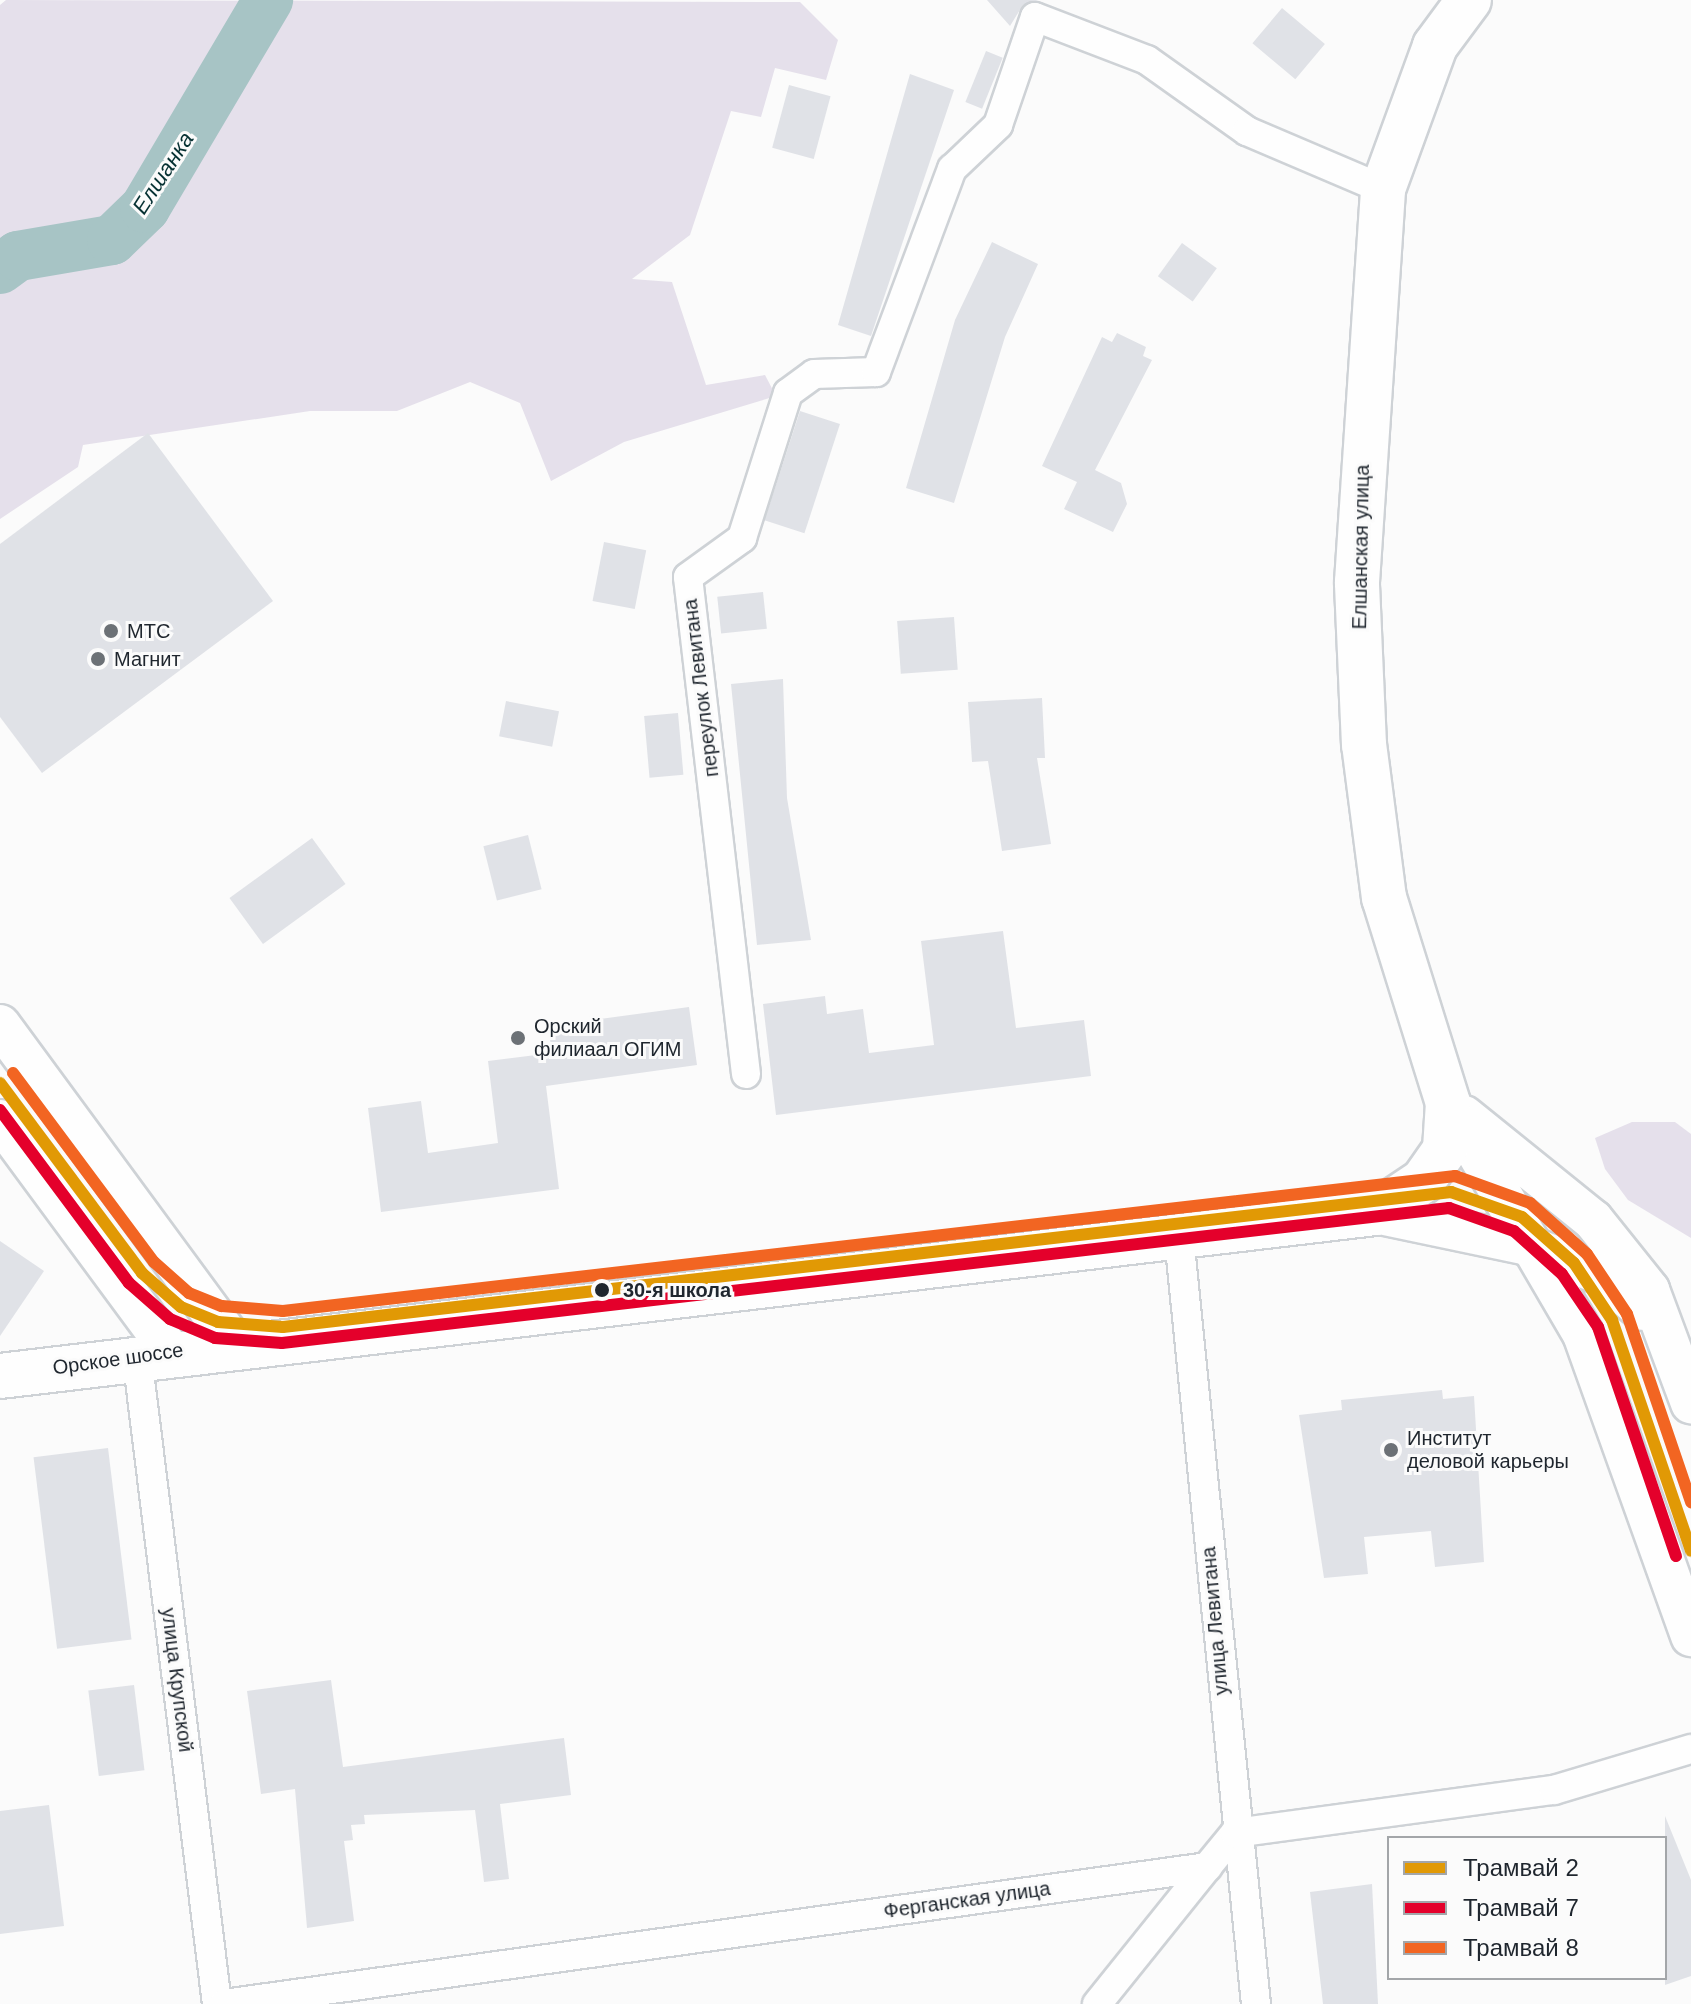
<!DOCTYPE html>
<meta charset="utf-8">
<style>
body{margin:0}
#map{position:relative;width:1691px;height:2004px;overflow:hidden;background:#fbfbfb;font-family:Arial,sans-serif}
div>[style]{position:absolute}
.green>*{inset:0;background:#e5e0eb}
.river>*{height:50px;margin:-25px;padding:0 25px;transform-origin:25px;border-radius:25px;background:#a7c4c5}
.building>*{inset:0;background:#e0e2e7;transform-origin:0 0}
.roads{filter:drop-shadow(2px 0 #ced2d6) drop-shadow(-2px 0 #ced2d6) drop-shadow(0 2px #ced2d6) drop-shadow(0 -2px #ced2d6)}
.street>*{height:28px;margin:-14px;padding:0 14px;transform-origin:14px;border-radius:14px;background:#fefefe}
.secondary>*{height:40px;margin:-20px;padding:0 20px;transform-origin:20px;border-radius:20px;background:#fefefe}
.primary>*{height:44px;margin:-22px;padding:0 22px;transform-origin:22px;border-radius:22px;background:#fefefe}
.tram-1>*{height:12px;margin:-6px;padding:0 6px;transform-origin:6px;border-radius:6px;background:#e19905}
.tram-2>*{height:12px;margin:-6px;padding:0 6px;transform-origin:6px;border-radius:6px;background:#e4002b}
.tram-3>*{height:12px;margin:-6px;padding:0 6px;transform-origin:6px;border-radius:6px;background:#f26522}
.dots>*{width:22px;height:22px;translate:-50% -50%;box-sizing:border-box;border:4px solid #fbfbfb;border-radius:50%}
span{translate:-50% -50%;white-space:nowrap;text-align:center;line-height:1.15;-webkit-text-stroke:6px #fbfbfb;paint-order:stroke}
.street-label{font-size:20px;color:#1f262e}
.poi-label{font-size:20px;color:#1f262e}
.left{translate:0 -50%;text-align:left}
.stop-label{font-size:20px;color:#1f262e;font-weight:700}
.water-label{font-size:22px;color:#063133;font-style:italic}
.legend{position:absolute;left:1387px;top:1836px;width:280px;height:144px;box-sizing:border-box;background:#fbfbfb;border:2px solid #a3a6a9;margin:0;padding:10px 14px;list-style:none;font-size:24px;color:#1f262e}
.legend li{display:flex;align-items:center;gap:16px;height:40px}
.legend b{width:40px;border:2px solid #a3a6a9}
</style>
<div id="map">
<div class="green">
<div style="clip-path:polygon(6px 0,800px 2px,838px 40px,826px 80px,775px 68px,761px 117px,731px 111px,690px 235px,632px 279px,672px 282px,706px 385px,765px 375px,776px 396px,624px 442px,551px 481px,520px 403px,470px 382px,397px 411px,310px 411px,83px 445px,78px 467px,0 519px,0 5px)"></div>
<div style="clip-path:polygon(1632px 1122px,1675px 1122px,1691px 1134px,1691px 1238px,1628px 1200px,1605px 1169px,1595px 1138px)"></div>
</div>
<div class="river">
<div style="left:0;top:269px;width:22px;rotate:-36deg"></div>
<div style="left:18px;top:256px;width:95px;rotate:-9.7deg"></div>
<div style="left:112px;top:240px;width:46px;rotate:-44.1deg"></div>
<div style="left:145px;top:208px;width:242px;rotate:-59.4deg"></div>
</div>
<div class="building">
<div style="clip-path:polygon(987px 0,1039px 0,1023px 5px,1010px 26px)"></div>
<div style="left:1282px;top:8px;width:56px;height:46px;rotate:40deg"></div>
<div style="left:986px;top:51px;width:18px;height:55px;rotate:22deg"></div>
<div style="clip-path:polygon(910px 74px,954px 90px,871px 336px,838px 325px)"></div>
<div style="left:789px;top:85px;width:43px;height:65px;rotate:15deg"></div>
<div style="clip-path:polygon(992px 242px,1038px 264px,1005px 337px,954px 503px,906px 488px,955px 320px)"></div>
<div style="left:1182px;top:243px;width:43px;height:41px;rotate:36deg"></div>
<div style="clip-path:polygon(1117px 333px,1146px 347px,1143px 356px,1152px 360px,1095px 470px,1121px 483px,1127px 504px,1113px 532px,1064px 509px,1077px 482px,1042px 466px,1102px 337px,1112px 342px)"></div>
<div style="left:800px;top:411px;width:42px;height:115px;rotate:18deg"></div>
<div style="clip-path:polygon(148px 433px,273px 601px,42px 773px,0 717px,0 544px)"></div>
<div style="left:604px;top:542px;width:43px;height:60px;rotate:11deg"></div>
<div style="left:763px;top:592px;width:37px;height:46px;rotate:84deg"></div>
<div style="left:954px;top:617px;width:53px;height:57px;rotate:86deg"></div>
<div style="clip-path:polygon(783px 679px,787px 798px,811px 940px,757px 945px,731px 684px)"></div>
<div style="clip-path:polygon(1042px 698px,1045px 758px,1037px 758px,1051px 844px,1002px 851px,988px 761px,972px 762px,968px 702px)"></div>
<div style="left:506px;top:701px;width:54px;height:36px;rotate:11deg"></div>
<div style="left:678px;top:713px;width:62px;height:34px;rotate:85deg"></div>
<div style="left:528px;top:835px;width:56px;height:46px;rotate:76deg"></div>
<div style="left:312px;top:838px;width:57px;height:102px;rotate:54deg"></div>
<div style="clip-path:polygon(1003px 931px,1016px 1028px,1084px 1020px,1091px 1076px,776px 1115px,763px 1004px,825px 996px,827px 1014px,863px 1009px,869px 1053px,934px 1045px,921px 941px)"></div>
<div style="clip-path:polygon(689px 1007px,697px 1065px,546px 1086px,559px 1189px,381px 1212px,368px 1108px,421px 1101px,428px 1153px,498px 1143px,488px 1061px,552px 1053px,548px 1026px)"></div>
<div style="clip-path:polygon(0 1241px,44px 1271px,0 1336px)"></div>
<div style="clip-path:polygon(1442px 1390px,1443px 1399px,1474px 1396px,1484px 1562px,1435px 1567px,1431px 1531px,1364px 1537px,1368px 1574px,1324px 1578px,1299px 1415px,1342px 1410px,1341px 1400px)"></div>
<div style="left:108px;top:1448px;width:193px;height:75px;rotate:83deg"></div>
<div style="clip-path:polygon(331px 1680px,343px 1767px,564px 1738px,571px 1795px,500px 1804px,509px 1879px,484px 1882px,475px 1810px,364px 1815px,365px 1824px,351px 1825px,353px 1840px,344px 1841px,354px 1921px,307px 1928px,295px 1789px,261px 1794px,247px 1691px)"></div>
<div style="left:134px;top:1685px;width:86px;height:46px;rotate:83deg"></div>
<div style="clip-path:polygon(49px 1805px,64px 1926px,0 1934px,0 1811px)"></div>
<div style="clip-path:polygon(1665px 1816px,1691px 1880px,1691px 1976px,1665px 1985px)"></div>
<div style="clip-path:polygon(1372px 1884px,1378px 2004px,1323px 2004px,1310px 1892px)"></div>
</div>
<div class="roads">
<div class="street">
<div style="left:746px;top:1074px;width:500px;rotate:-96.66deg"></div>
<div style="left:688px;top:577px;width:67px;rotate:-35.8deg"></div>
<div style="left:742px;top:538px;width:152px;rotate:-72.4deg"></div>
<div style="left:788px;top:393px;width:32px;rotate:-36deg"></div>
<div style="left:814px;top:374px;width:62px;rotate:-1.8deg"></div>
<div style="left:876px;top:372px;width:217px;rotate:-69.5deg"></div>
<div style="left:952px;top:169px;width:64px;rotate:-43.7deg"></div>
<div style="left:998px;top:125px;width:114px;rotate:-71.1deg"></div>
<div style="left:1035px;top:17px;width:120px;rotate:21deg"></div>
<div style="left:1147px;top:60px;width:123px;rotate:35.4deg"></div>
<div style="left:1247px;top:131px;width:148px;rotate:23.1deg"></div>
<div style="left:1179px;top:1237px;width:771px;rotate:84.27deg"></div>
<div style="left:137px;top:1356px;width:653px;rotate:82.96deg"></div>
<div style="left:224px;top:2004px;width:993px;rotate:-7.93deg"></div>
<div style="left:1207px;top:1867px;width:44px;rotate:-50.5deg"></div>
<div style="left:1235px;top:1833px;width:322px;rotate:-7.7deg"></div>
<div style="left:1554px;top:1790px;width:143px;rotate:-16.7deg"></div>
<div style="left:1097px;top:2004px;width:176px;rotate:-51.2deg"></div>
</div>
<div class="secondary">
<div style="left:0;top:1025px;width:397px;rotate:53.7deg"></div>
<div style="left:1448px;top:1103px;width:268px;rotate:59.7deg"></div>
<div style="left:1583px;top:1334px;width:321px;rotate:70.3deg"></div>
<div style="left:1464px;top:1116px;width:166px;rotate:38.9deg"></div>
<div style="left:1593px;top:1220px;width:90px;rotate:51.3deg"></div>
<div style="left:1649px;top:1290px;width:121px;rotate:69.6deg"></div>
<div style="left:0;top:1120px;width:287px;rotate:53.6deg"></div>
<div style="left:1375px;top:1213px;width:152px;rotate:11.8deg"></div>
<div style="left:1524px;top:1244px;width:82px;rotate:21.5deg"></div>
<div style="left:1600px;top:1274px;width:55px;rotate:40.6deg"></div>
</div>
<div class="primary">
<div style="left:0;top:1376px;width:1385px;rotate:-6.76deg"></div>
<div style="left:1375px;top:1213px;width:58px;rotate:-33.7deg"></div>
<div style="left:1423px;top:1181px;width:39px;rotate:-55deg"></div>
<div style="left:1445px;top:1149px;width:46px;rotate:-86.3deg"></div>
<div style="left:1448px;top:1103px;width:215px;rotate:-107.3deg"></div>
<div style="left:1384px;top:898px;width:154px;rotate:-97.4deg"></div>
<div style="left:1364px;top:745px;width:163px;rotate:-92.5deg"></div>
<div style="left:1357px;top:582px;width:394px;rotate:-86.2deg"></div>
<div style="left:1383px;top:189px;width:152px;rotate:-70deg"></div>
<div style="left:1435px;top:46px;width:57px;rotate:-53.5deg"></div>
</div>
</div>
<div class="tram-1">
<div style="left:0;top:1083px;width:237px;rotate:53.2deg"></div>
<div style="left:142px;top:1273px;width:52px;rotate:41.1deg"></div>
<div style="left:181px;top:1307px;width:40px;rotate:22deg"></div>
<div style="left:218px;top:1322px;width:65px;rotate:4.4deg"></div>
<div style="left:283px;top:1327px;width:1176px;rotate:-6.59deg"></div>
<div style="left:1451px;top:1192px;width:75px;rotate:19.4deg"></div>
<div style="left:1522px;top:1217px;width:69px;rotate:41.5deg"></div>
<div style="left:1574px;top:1263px;width:69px;rotate:56.3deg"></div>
<div style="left:1612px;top:1320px;width:244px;rotate:71.1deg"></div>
</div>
<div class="tram-2">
<div style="left:0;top:1110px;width:216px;rotate:53.3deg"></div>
<div style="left:129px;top:1283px;width:55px;rotate:41.3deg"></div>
<div style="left:170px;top:1319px;width:49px;rotate:22.9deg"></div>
<div style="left:215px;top:1338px;width:67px;rotate:4.3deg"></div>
<div style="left:282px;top:1343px;width:1175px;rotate:-6.6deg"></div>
<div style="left:1449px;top:1208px;width:69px;rotate:19.5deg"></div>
<div style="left:1514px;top:1231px;width:64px;rotate:41.9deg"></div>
<div style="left:1562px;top:1274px;width:64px;rotate:55.8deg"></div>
<div style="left:1598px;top:1327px;width:242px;rotate:71.2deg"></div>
</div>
<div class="tram-3">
<div style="left:13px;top:1073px;width:236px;rotate:53.3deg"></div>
<div style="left:154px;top:1262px;width:47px;rotate:41.5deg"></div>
<div style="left:189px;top:1293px;width:35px;rotate:22deg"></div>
<div style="left:222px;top:1306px;width:61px;rotate:4.7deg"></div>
<div style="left:283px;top:1311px;width:1180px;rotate:-6.57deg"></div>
<div style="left:1455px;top:1176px;width:80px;rotate:19.8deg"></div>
<div style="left:1530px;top:1203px;width:76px;rotate:41.8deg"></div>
<div style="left:1587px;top:1254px;width:72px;rotate:56.3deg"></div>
<div style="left:1627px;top:1314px;width:199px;rotate:71.2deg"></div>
</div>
<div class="dots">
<div style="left:111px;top:631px;background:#6c7176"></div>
<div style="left:98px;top:659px;background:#6c7176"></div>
<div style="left:518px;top:1038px;background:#6c7176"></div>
<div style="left:602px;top:1290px;background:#1f262e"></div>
<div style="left:1391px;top:1450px;background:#6c7176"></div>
</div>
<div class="street-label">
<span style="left:1361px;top:547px;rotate:-89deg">Елшанская улица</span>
<span style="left:701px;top:688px;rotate:-97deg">переулок Левитана</span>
<span style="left:118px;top:1359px;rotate:-8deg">Орское шоссе</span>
<span style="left:1215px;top:1621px;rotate:-95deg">улица Левитана</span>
<span style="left:177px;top:1680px;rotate:83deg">улица Крупской</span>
<span style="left:967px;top:1900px;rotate:-8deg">Ферганская улица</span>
</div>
<div class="poi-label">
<span class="left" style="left:127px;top:631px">МТС</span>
<span class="left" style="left:114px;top:659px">Магнит</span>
<span class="left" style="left:534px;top:1038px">Орский<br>филиаал ОГИМ</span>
<span class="left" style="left:1407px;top:1450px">Институт<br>деловой карьеры</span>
</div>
<div class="stop-label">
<span class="left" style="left:623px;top:1290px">30-я школа</span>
</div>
<div class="water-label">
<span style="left:163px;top:173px;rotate:-57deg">Елшанка</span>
</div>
<ul class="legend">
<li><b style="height:10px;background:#e19905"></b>Трамвай 2</li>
<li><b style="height:10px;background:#e4002b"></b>Трамвай 7</li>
<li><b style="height:10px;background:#f26522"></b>Трамвай 8</li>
</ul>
</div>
